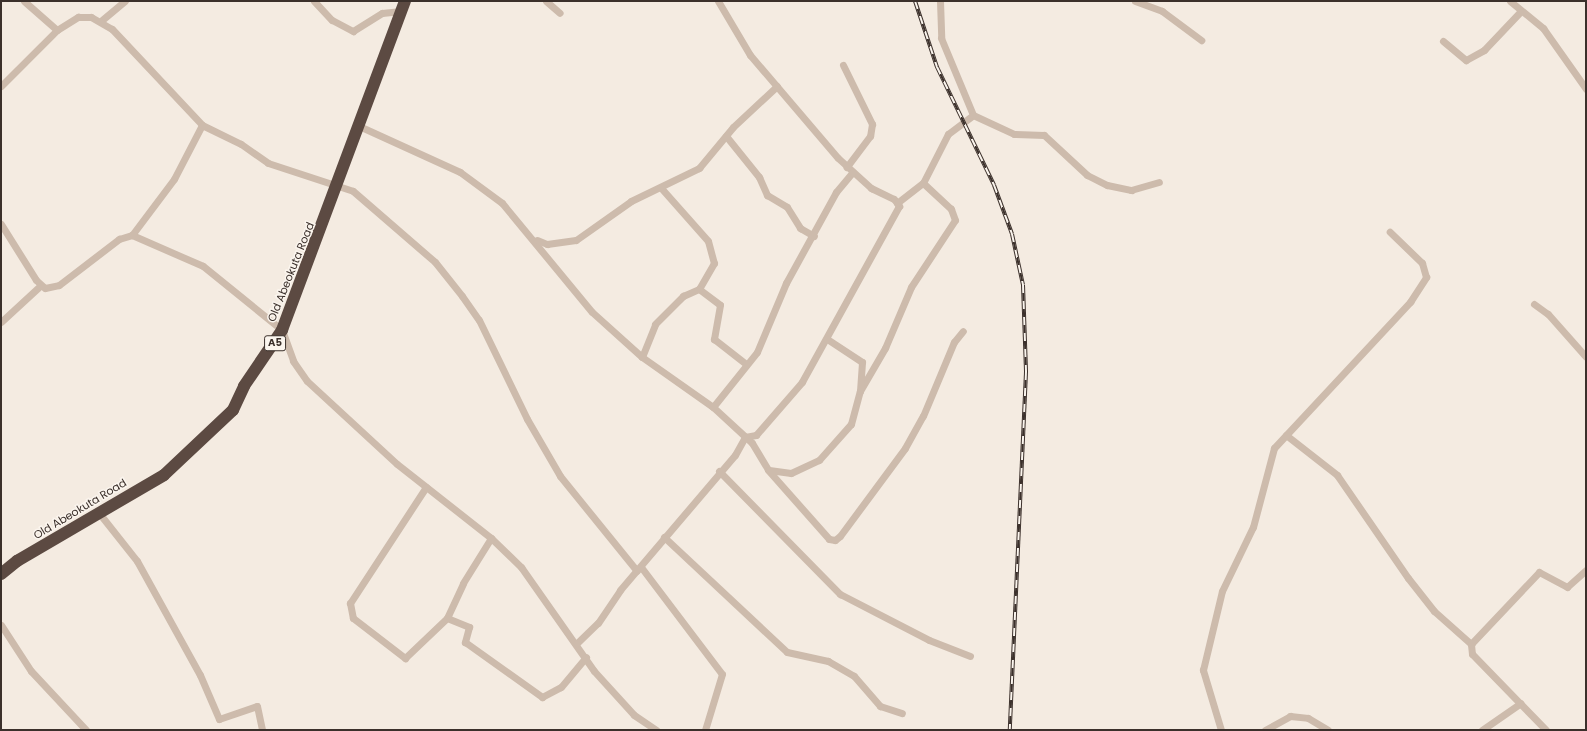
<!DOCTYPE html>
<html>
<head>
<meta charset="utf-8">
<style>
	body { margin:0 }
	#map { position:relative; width:1587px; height:731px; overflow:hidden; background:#f4ebe1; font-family:Poppins,sans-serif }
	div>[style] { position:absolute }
	.street>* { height:7px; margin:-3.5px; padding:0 3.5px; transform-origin:3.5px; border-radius:3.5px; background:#cdbbac }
	.highway>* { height:12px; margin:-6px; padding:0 6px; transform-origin:6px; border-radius:6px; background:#5c4a42 }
	.rail>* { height:4px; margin-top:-2px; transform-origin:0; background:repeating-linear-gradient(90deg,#fbf5ee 0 8px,#3b302b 0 16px); box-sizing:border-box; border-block:1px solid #3b302b }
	span { translate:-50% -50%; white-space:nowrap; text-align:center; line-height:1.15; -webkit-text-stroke:3px #fbf5ee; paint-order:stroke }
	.shield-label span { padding:1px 3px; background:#fbf5ee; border:1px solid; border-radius:3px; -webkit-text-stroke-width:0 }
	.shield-label { font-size:10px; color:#3b302b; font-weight:700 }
	.street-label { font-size:11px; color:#3b302b }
	.frame { position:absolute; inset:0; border:2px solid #3b302b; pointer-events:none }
</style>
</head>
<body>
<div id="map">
	<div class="street">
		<i style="left:24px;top:1px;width:44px;rotate:41.3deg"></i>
		<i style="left:314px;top:1px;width:26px;rotate:47deg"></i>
		<i style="left:332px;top:20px;width:24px;rotate:28deg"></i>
		<i style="left:353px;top:31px;width:34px;rotate:-32deg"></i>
		<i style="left:382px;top:13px;width:19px;rotate:-6deg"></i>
		<i style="left:546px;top:1px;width:18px;rotate:41deg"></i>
		<i style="left:718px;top:1px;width:63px;rotate:59.3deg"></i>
		<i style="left:750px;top:55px;width:135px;rotate:49.5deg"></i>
		<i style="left:838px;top:158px;width:45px;rotate:42.3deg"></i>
		<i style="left:871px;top:188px;width:25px;rotate:26deg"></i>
		<i style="left:894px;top:199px;width:9px;rotate:54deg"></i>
		<i style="left:899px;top:206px;width:201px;rotate:118.9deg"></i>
		<i style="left:802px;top:382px;width:70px;rotate:131deg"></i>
		<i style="left:756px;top:435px;width:11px;rotate:170deg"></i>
		<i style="left:940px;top:1px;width:37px;rotate:88deg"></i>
		<i style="left:941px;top:38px;width:83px;rotate:67.4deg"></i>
		<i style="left:1135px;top:1px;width:29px;rotate:20deg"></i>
		<i style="left:1162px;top:11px;width:49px;rotate:36.6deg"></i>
		<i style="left:1510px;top:1px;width:43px;rotate:39.3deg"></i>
		<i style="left:1543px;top:28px;width:75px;rotate:54.8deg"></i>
		<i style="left:102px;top:20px;width:30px;rotate:-40deg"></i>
		<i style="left:1443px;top:41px;width:30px;rotate:40deg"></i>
		<i style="left:1466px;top:60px;width:21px;rotate:-29deg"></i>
		<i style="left:1484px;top:50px;width:52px;rotate:-46.5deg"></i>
		<i style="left:843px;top:65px;width:66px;rotate:63.8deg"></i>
		<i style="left:872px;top:124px;width:12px;rotate:99deg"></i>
		<i style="left:870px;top:136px;width:39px;rotate:127deg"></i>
		<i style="left:1px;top:86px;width:79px;rotate:-45deg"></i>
		<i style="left:57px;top:30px;width:25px;rotate:-32deg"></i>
		<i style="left:78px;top:17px;width:13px"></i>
		<i style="left:91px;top:17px;width:24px;rotate:30deg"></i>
		<i style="left:112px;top:29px;width:132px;rotate:46.8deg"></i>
		<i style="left:202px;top:125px;width:43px;rotate:26deg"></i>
		<i style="left:241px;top:144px;width:33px;rotate:35deg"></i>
		<i style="left:268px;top:163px;width:89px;rotate:18.2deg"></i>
		<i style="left:353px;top:191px;width:108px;rotate:40.9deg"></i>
		<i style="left:435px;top:262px;width:43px;rotate:51.5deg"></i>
		<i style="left:462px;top:296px;width:29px;rotate:55deg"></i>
		<i style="left:479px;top:320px;width:110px;rotate:64.1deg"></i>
		<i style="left:527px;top:419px;width:66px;rotate:59.9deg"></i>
		<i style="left:560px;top:476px;width:122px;rotate:51deg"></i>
		<i style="left:359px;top:126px;width:111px;rotate:24.5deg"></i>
		<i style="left:460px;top:172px;width:52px;rotate:36.4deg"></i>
		<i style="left:502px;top:203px;width:141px;rotate:50.5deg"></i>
		<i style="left:592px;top:312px;width:67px;rotate:42deg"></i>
		<i style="left:642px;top:357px;width:87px;rotate:35.2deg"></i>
		<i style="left:713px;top:407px;width:53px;rotate:42.7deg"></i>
		<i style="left:752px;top:443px;width:31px;rotate:59deg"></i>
		<i style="left:768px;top:470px;width:92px;rotate:48.5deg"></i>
		<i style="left:829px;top:539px;width:6px;rotate:9deg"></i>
		<i style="left:835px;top:540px;width:6px;rotate:-39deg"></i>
		<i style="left:840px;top:536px;width:109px;rotate:-53.5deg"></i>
		<i style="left:905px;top:448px;width:37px;rotate:-61deg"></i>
		<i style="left:923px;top:416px;width:80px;rotate:-67.3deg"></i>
		<i style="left:954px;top:342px;width:14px;rotate:-51deg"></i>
		<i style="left:726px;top:136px;width:53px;rotate:51.2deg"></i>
		<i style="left:759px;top:177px;width:20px;rotate:66deg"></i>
		<i style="left:767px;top:195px;width:23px;rotate:31deg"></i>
		<i style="left:787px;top:207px;width:25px;rotate:58deg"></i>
		<i style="left:800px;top:228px;width:16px;rotate:30deg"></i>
		<i style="left:662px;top:189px;width:69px;rotate:48.5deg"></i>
		<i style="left:708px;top:241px;width:23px;rotate:75deg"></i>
		<i style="left:714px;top:263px;width:30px;rotate:120deg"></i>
		<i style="left:699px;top:289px;width:26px;rotate:37deg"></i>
		<i style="left:720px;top:305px;width:35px;rotate:100deg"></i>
		<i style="left:714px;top:339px;width:41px;rotate:38deg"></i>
		<i style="left:897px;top:203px;width:33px;rotate:-38deg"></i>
		<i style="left:923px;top:183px;width:55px;rotate:-63deg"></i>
		<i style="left:948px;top:134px;width:31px;rotate:-37deg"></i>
		<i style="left:973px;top:115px;width:45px;rotate:24.9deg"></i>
		<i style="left:1014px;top:134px;width:30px;rotate:2deg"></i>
		<i style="left:1044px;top:135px;width:59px;rotate:42.9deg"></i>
		<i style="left:1087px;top:175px;width:22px;rotate:27deg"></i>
		<i style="left:1107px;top:185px;width:25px;rotate:12deg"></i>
		<i style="left:1131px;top:190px;width:29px;rotate:-16deg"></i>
		<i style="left:1px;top:224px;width:66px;rotate:58deg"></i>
		<i style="left:36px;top:280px;width:12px;rotate:42deg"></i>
		<i style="left:45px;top:288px;width:14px;rotate:-12deg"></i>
		<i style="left:59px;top:285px;width:76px;rotate:-37.5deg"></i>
		<i style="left:119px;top:239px;width:14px;rotate:-17deg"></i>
		<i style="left:132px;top:235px;width:77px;rotate:23.6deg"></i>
		<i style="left:203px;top:266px;width:102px;rotate:39deg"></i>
		<i style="left:282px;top:330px;width:33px;rotate:70deg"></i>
		<i style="left:293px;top:361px;width:24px;rotate:55deg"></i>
		<i style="left:307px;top:381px;width:122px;rotate:42.7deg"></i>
		<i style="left:397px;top:464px;width:120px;rotate:38.2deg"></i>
		<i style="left:491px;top:538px;width:42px;rotate:44deg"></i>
		<i style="left:521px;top:567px;width:127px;rotate:54.9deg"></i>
		<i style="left:594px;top:671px;width:59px;rotate:47.7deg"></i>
		<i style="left:634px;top:715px;width:27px;rotate:34deg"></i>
		<i style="left:132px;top:235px;width:70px;rotate:-53.1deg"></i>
		<i style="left:174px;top:179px;width:61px;rotate:-62.6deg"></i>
		<i style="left:537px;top:240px;width:11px;rotate:22deg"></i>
		<i style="left:547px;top:244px;width:29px;rotate:-8deg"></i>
		<i style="left:576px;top:240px;width:67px;rotate:-35.3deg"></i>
		<i style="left:631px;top:201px;width:76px;rotate:-25.9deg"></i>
		<i style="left:699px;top:168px;width:53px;rotate:-50.3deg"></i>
		<i style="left:733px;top:127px;width:60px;rotate:-43deg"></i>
		<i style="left:1534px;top:304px;width:17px;rotate:36deg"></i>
		<i style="left:1548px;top:314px;width:57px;rotate:48.5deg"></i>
		<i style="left:1px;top:322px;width:54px;rotate:-42.8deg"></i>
		<i style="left:642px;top:357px;width:35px;rotate:-68deg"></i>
		<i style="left:655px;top:324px;width:40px;rotate:-45deg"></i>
		<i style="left:683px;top:296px;width:17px;rotate:-24deg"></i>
		<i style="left:860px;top:391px;width:50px;rotate:-59.8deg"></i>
		<i style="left:885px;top:348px;width:66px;rotate:-66.9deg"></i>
		<i style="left:911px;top:287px;width:80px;rotate:-56.7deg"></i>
		<i style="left:955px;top:220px;width:12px;rotate:-110deg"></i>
		<i style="left:951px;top:209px;width:38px;rotate:-137deg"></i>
		<i style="left:713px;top:407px;width:70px;rotate:-51.3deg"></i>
		<i style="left:757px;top:352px;width:75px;rotate:-67.2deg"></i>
		<i style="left:786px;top:283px;width:104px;rotate:-61.2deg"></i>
		<i style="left:836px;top:192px;width:26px;rotate:-50deg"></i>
		<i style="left:1286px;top:435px;width:65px;rotate:38.1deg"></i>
		<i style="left:1337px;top:475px;width:125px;rotate:55.4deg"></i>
		<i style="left:1408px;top:578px;width:42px;rotate:51.8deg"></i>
		<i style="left:1434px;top:611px;width:50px;rotate:41.7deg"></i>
		<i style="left:769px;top:470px;width:22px;rotate:8deg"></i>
		<i style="left:791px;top:473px;width:31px;rotate:-25deg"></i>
		<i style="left:819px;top:460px;width:48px;rotate:-48.4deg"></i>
		<i style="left:851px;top:424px;width:34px;rotate:-75deg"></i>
		<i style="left:860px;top:391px;width:29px;rotate:-86deg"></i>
		<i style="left:862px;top:362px;width:42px;rotate:-146.7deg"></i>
		<i style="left:719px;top:471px;width:173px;rotate:45.5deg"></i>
		<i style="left:840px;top:594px;width:100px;rotate:27.3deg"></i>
		<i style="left:929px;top:640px;width:44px;rotate:21.3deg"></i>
		<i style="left:426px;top:487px;width:139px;rotate:123.2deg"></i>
		<i style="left:350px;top:603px;width:15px;rotate:79deg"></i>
		<i style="left:353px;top:618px;width:66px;rotate:37.6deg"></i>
		<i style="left:405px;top:658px;width:58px;rotate:-43.6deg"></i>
		<i style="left:447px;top:618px;width:24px;rotate:22deg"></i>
		<i style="left:469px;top:627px;width:16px;rotate:105deg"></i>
		<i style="left:465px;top:642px;width:95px;rotate:35.5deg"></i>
		<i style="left:542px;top:697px;width:21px;rotate:-28deg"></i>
		<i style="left:561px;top:687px;width:39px;rotate:-50deg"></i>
		<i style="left:99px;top:513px;width:61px;rotate:51.6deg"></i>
		<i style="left:137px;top:561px;width:130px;rotate:61.1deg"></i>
		<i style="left:200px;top:675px;width:48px;rotate:66.6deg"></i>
		<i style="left:219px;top:719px;width:40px;rotate:-18.9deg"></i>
		<i style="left:257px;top:706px;width:25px;rotate:78deg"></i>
		<i style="left:664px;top:537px;width:168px;rotate:43.1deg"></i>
		<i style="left:787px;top:652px;width:42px;rotate:12.4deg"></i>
		<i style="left:828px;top:661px;width:30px;rotate:30deg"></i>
		<i style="left:854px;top:676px;width:40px;rotate:49deg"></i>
		<i style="left:880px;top:706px;width:23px;rotate:18deg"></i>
		<i style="left:641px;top:567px;width:134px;rotate:52.9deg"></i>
		<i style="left:722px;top:674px;width:59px;rotate:106.9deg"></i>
		<i style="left:447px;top:618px;width:38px;rotate:-65deg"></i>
		<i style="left:463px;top:583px;width:53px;rotate:-58.1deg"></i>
		<i style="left:1px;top:625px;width:55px;rotate:56.9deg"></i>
		<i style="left:31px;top:671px;width:81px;rotate:47deg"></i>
		<i style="left:577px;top:643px;width:29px;rotate:-44deg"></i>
		<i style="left:598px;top:623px;width:40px;rotate:-56deg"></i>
		<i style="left:620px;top:590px;width:177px;rotate:-49.6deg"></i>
		<i style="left:735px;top:455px;width:21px;rotate:-61deg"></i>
		<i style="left:1221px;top:730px;width:63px;rotate:-106.7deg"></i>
		<i style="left:1203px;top:670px;width:81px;rotate:-76.5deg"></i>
		<i style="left:1222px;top:591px;width:71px;rotate:-64.2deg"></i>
		<i style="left:1253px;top:527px;width:82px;rotate:-75.1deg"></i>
		<i style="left:1274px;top:448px;width:200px;rotate:-47deg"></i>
		<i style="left:1410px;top:302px;width:30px;rotate:-57deg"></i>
		<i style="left:1426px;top:277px;width:15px;rotate:-106deg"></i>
		<i style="left:1422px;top:263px;width:45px;rotate:-135.9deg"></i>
		<i style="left:1265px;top:730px;width:29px;rotate:-29deg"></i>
		<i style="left:1290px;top:716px;width:18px;rotate:6deg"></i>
		<i style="left:1308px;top:718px;width:23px;rotate:31deg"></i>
		<i style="left:1482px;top:730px;width:47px;rotate:-34.7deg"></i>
		<i style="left:1546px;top:730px;width:106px;rotate:-134.2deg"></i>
		<i style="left:1472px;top:654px;width:10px;rotate:-96deg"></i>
		<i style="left:1471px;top:644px;width:99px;rotate:-46.6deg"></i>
		<i style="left:1539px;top:572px;width:32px;rotate:28deg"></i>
		<i style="left:1567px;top:587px;width:25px;rotate:-42deg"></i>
	</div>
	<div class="highway">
		<i style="left:1px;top:574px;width:21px;rotate:-39deg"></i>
		<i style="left:17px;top:561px;width:170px;rotate:-30.3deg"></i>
		<i style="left:164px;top:475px;width:95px;rotate:-43.3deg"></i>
		<i style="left:233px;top:410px;width:26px;rotate:-65deg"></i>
		<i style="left:244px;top:386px;width:68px;rotate:-55.8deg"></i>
		<i style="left:282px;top:330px;width:351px;rotate:-69.5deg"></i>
	</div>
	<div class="rail">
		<i style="left:915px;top:1px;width:70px;rotate:71.6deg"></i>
		<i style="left:937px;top:67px;width:131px;rotate:64.2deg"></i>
		<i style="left:994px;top:185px;width:52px;rotate:69.8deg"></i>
		<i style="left:1012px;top:234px;width:52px;rotate:77.8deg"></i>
		<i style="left:1023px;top:285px;width:87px;rotate:88deg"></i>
		<i style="left:1026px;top:372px;width:358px;rotate:92.6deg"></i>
	</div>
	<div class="shield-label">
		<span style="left:275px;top:343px">A5</span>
	</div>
	<div class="street-label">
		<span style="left:291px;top:272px;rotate:-68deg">Old Abeokuta Road</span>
		<span style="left:80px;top:509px;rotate:-31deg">Old Abeokuta Road</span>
	</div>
	<div class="frame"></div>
</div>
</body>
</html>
